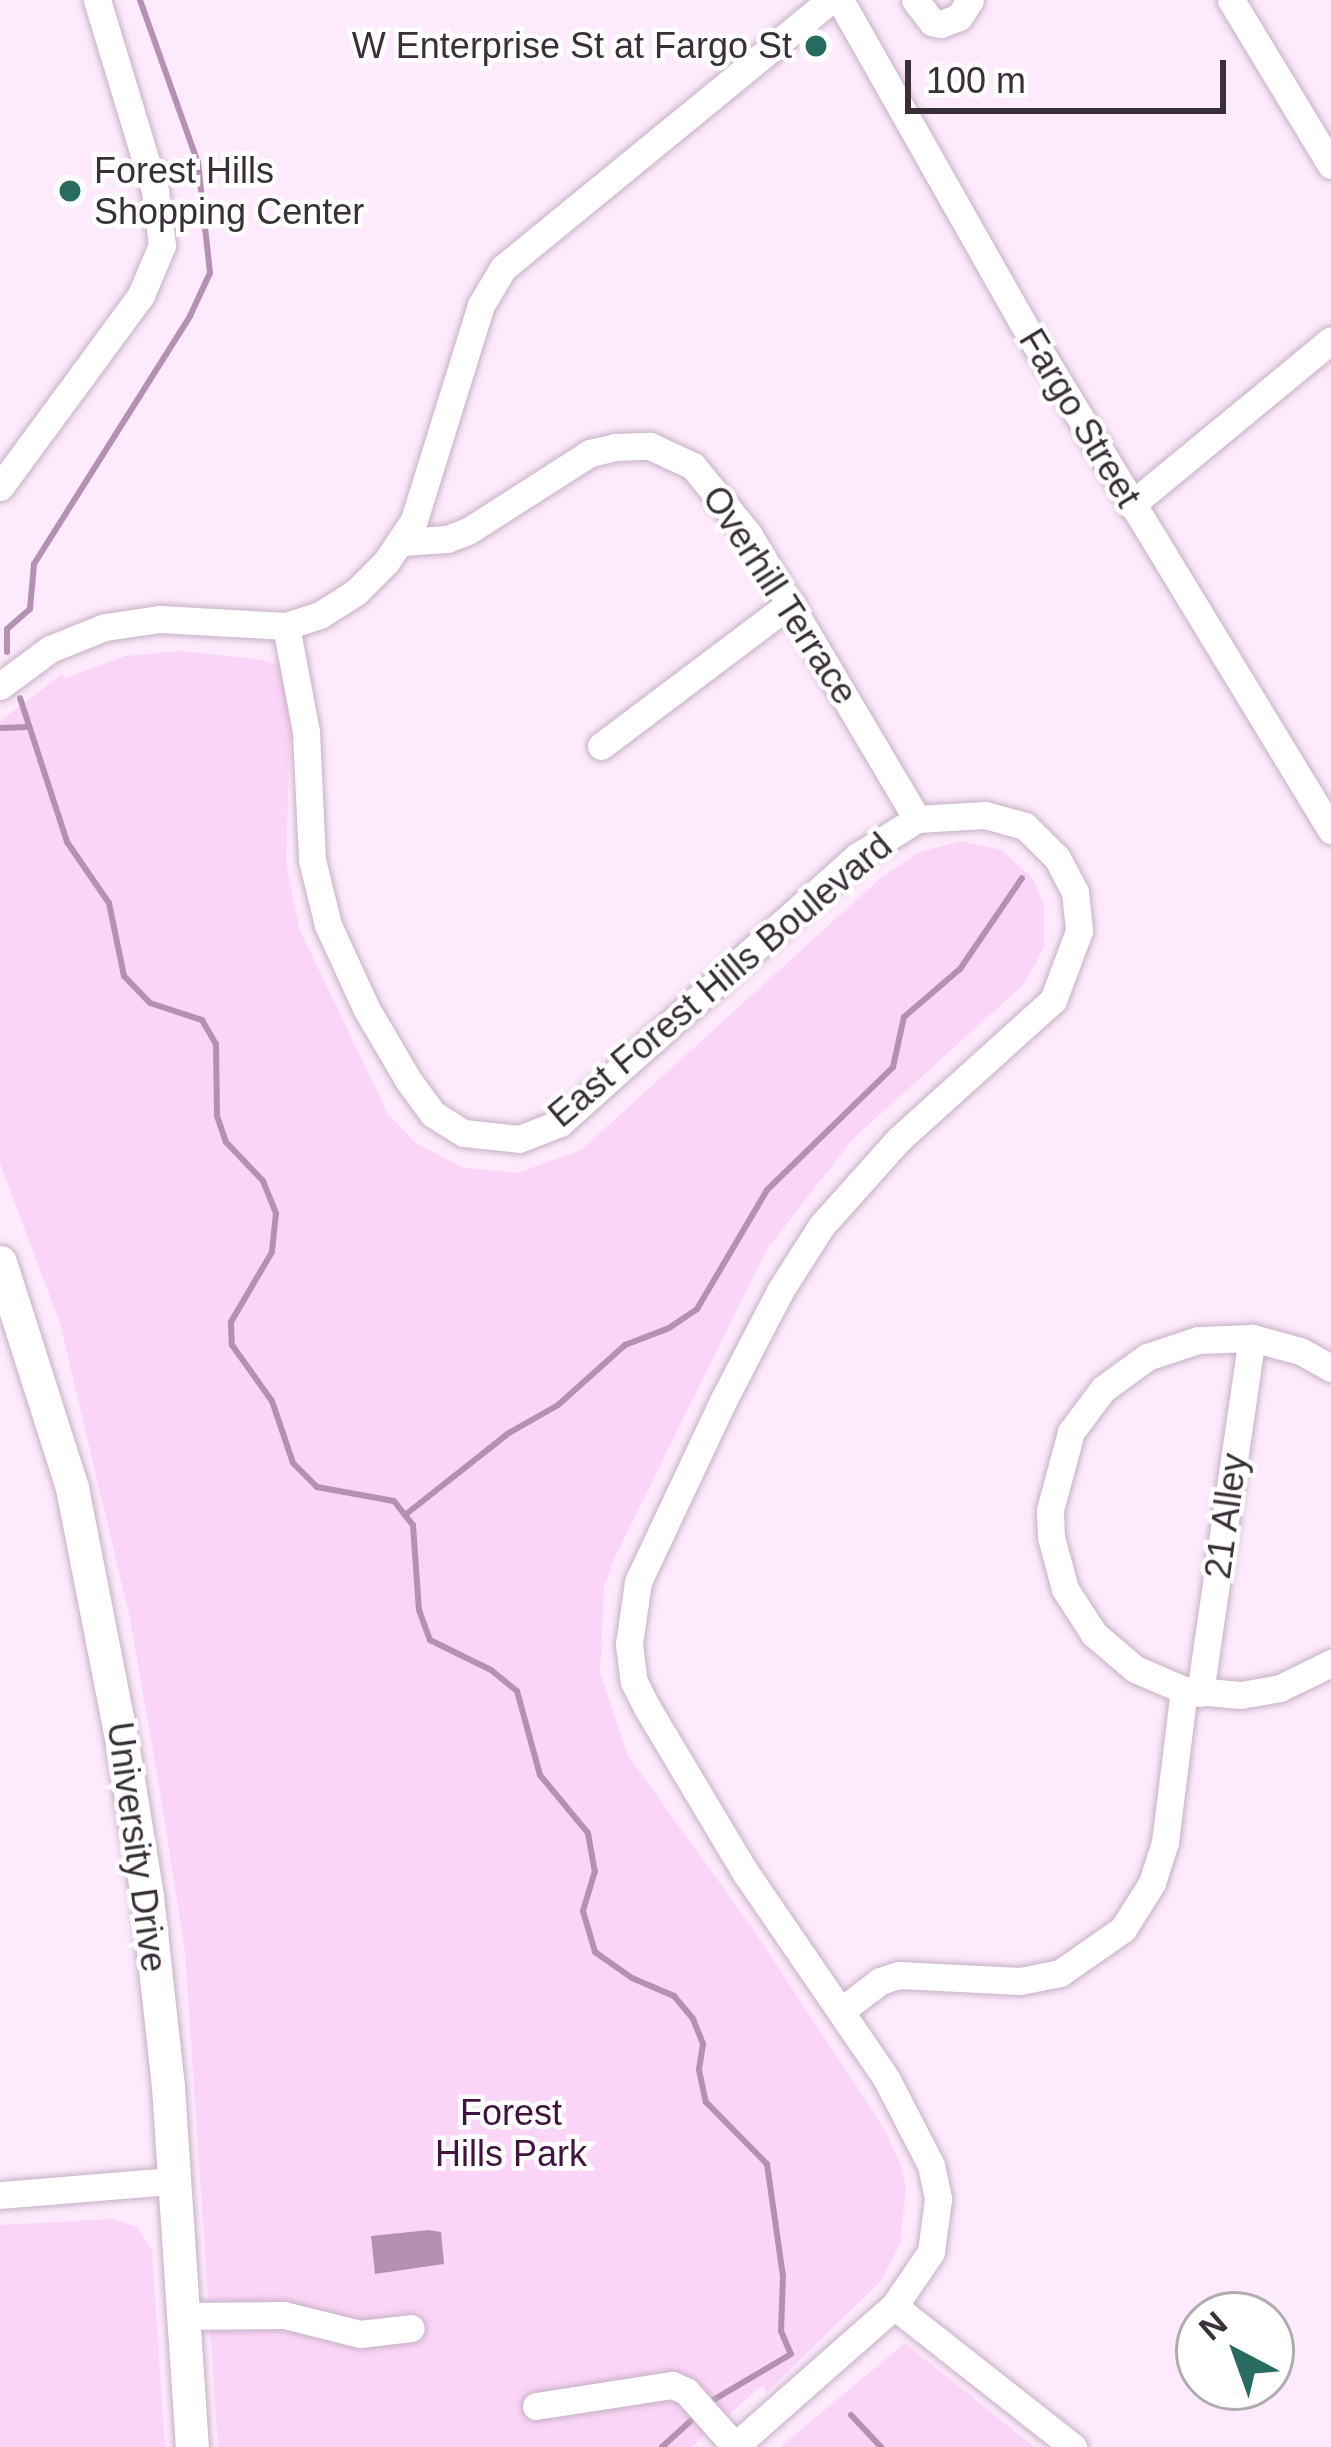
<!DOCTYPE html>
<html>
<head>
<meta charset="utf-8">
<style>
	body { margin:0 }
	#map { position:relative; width:1331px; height:2447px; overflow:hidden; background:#fdeafc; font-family:Helvetica,sans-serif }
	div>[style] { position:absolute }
	.green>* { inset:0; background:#fbd5f8 }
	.water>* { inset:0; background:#b490b2 }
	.stream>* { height:6px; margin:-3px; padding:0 3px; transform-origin:3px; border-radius:3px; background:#b490b2 }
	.roads { filter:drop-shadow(0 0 3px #c7b0c5) drop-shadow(0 0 3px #c7b0c5) }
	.minor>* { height:27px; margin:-13.5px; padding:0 13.5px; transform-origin:13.5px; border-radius:13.5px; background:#fff }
	.major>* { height:33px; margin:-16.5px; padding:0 16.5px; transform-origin:16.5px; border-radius:16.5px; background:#fff }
	.dots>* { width:33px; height:33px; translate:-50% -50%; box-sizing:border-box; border:6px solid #fff; border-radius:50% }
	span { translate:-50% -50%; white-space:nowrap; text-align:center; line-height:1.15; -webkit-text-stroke:9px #fff; paint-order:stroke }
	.poi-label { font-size:36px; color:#382f38 }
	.right { translate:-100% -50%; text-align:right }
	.left { translate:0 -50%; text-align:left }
	.street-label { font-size:36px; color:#382f38 }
	.park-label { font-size:36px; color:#401340 }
	.north { position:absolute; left:1175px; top:2291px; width:120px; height:120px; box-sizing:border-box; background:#fff; border:3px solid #afacaf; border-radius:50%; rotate:319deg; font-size:33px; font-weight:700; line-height:48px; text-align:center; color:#382f38 }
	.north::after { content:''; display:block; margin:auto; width:42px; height:54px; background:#276c5f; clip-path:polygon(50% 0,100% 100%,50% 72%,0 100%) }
	.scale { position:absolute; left:905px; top:60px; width:321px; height:54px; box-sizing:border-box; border:6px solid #382f38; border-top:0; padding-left:15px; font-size:36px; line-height:42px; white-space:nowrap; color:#382f38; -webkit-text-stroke:9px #fff; paint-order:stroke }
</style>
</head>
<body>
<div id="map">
	<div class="green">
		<i style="clip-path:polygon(181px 651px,263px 660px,277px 664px,284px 676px,290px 733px,286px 861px,299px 928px,388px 1114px,416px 1143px,464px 1168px,517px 1173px,581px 1150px,882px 877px,920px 852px,961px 841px,1002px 850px,1033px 879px,1044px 906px,1044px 947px,1024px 984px,853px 1139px,767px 1249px,613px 1561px,604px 1588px,600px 1673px,627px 1754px,753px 1929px,882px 2125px,900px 2162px,906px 2189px,900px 2244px,881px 2281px,766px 2393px,763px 2385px,691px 2447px,218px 2447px,185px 1952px,159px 1785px,130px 1619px,60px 1323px,0 1163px,0 721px,61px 675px,66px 678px,125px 656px)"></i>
		<i style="clip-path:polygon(112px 2219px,137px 2227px,152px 2250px,165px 2447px,0 2447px,0 2225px)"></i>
		<i style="clip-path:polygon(905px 2343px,1034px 2447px,780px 2447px)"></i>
	</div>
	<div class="water">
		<i style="clip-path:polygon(429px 2230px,441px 2232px,444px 2264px,375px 2274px,371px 2236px)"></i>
	</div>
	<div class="stream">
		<i style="left:7px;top:652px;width:23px;rotate:-90deg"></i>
		<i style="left:7px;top:629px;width:30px;rotate:-41deg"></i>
		<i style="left:30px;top:609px;width:45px;rotate:-84.9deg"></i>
		<i style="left:34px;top:564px;width:293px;rotate:-57.8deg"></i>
		<i style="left:190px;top:316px;width:47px;rotate:-65.1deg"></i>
		<i style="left:210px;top:273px;width:111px;rotate:-96.2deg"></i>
		<i style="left:198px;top:163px;width:173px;rotate:-109.6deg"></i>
		<i style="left:20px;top:698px;width:151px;rotate:71.9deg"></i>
		<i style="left:67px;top:842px;width:74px;rotate:55.5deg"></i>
		<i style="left:109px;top:903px;width:75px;rotate:78.4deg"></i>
		<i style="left:124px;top:976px;width:37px;rotate:46deg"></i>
		<i style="left:150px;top:1003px;width:55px;rotate:18.1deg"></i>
		<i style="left:202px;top:1020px;width:28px;rotate:60deg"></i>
		<i style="left:216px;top:1044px;width:72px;rotate:89.2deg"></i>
		<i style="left:217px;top:1116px;width:28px;rotate:71deg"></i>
		<i style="left:226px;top:1142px;width:54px;rotate:46.5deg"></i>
		<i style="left:263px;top:1181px;width:35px;rotate:68deg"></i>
		<i style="left:276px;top:1213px;width:39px;rotate:96deg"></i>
		<i style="left:272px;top:1252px;width:81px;rotate:120.4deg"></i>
		<i style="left:231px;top:1322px;width:23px;rotate:88deg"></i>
		<i style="left:232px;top:1345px;width:69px;rotate:54.5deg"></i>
		<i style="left:272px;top:1401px;width:65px;rotate:71.3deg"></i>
		<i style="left:293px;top:1463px;width:34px;rotate:45deg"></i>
		<i style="left:317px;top:1487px;width:78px;rotate:10.3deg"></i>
		<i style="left:394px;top:1501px;width:31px;rotate:52deg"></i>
		<i style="left:413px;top:1525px;width:85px;rotate:86deg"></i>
		<i style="left:419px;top:1610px;width:32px;rotate:70deg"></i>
		<i style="left:430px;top:1640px;width:68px;rotate:26.2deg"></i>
		<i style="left:491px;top:1670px;width:33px;rotate:39deg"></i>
		<i style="left:517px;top:1691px;width:87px;rotate:74.7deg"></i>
		<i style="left:540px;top:1775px;width:75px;rotate:50.4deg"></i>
		<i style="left:588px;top:1833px;width:39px;rotate:80deg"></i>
		<i style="left:595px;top:1871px;width:42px;rotate:106.7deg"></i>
		<i style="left:583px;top:1911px;width:43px;rotate:73.7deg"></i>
		<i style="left:595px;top:1952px;width:45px;rotate:35.1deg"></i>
		<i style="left:632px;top:1978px;width:46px;rotate:23.2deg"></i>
		<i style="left:674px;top:1996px;width:30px;rotate:50deg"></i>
		<i style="left:693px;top:2019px;width:27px;rotate:68deg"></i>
		<i style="left:703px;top:2044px;width:26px;rotate:99deg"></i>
		<i style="left:699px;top:2070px;width:33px;rotate:78deg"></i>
		<i style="left:706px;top:2102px;width:87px;rotate:45.5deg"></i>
		<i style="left:767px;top:2164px;width:113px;rotate:81.9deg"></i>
		<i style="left:783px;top:2276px;width:55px;rotate:92.1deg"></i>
		<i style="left:781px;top:2331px;width:25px;rotate:67deg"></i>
		<i style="left:791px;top:2354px;width:96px;rotate:149.4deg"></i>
		<i style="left:0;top:728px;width:26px;rotate:-2deg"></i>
		<i style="left:405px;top:1515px;width:132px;rotate:-38.3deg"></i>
		<i style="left:509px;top:1433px;width:56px;rotate:-29.7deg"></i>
		<i style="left:558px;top:1405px;width:90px;rotate:-41.8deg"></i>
		<i style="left:625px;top:1345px;width:47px;rotate:-21.1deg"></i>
		<i style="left:669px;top:1328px;width:34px;rotate:-34deg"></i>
		<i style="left:697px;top:1309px;width:138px;rotate:-59.5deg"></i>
		<i style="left:767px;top:1190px;width:176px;rotate:-44.3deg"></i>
		<i style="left:893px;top:1067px;width:51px;rotate:-77.6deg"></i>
		<i style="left:904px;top:1017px;width:74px;rotate:-40.6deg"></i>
		<i style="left:960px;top:969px;width:110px;rotate:-55.7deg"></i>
		<i style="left:851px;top:2415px;width:44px;rotate:46.8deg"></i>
		<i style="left:662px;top:2447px;width:45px;rotate:-42.3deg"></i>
	</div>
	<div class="roads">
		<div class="minor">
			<i style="left:840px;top:0;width:370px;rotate:60.5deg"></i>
			<i style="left:1022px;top:322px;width:595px;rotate:58.69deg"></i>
			<i style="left:915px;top:0;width:28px;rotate:52deg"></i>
			<i style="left:932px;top:22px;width:9px;rotate:13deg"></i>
			<i style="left:941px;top:24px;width:19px;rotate:-21deg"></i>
			<i style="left:959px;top:17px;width:20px;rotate:-57deg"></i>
			<i style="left:1231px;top:0;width:193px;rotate:58.8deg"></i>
			<i style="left:0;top:487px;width:238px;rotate:-53.7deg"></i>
			<i style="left:141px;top:295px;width:54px;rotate:-67.2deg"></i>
			<i style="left:162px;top:245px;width:54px;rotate:-97.4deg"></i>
			<i style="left:155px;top:191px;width:200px;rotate:-106.9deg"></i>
			<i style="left:1131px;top:505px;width:259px;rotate:-39.5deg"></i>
			<i style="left:402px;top:542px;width:45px;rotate:-3.8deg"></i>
			<i style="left:447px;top:539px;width:22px;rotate:-21deg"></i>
			<i style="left:468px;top:531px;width:145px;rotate:-32.6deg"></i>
			<i style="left:590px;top:453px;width:26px;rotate:-13deg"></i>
			<i style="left:615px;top:447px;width:35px;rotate:-2deg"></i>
			<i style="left:650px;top:446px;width:47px;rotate:24.9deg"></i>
			<i style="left:693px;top:466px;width:89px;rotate:50.9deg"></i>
			<i style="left:749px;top:535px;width:330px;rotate:59.4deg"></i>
			<i style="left:286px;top:626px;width:108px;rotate:79.3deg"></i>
			<i style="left:306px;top:732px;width:128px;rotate:87.3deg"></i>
			<i style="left:312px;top:860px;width:67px;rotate:76.2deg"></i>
			<i style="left:328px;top:925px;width:91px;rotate:65.4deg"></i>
			<i style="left:366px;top:1008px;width:83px;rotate:59.7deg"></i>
			<i style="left:408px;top:1080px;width:42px;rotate:53.7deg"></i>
			<i style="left:433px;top:1114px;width:36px;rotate:32deg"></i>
			<i style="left:464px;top:1133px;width:55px;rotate:6.2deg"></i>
			<i style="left:519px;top:1139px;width:44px;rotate:-21.3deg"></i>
			<i style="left:560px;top:1123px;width:400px;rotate:-41.9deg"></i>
			<i style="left:858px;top:856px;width:70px;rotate:-32.1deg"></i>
			<i style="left:917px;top:819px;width:68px;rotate:-3.4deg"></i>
			<i style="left:985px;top:815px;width:41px;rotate:15.4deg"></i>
			<i style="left:1025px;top:826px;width:45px;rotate:45deg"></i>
			<i style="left:1057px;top:858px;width:38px;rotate:62deg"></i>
			<i style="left:1075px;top:892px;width:39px;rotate:84deg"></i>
			<i style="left:1079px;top:931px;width:74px;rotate:110.6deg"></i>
			<i style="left:1053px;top:1000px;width:207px;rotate:137.9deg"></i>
			<i style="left:899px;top:1139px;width:115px;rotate:131.8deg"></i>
			<i style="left:822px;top:1225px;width:78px;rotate:122.5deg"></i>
			<i style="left:780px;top:1291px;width:124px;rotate:117.4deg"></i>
			<i style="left:723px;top:1401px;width:200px;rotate:115.2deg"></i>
			<i style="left:638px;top:1582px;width:63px;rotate:98.3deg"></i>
			<i style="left:629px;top:1644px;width:38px;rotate:83deg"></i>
			<i style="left:634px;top:1682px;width:27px;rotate:63deg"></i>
			<i style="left:646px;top:1706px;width:190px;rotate:59.2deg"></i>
			<i style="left:743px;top:1869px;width:253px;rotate:55.6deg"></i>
			<i style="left:886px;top:2078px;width:98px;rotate:62.7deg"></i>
			<i style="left:931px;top:2165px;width:35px;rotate:78deg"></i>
			<i style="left:938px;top:2199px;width:53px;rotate:97.5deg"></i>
			<i style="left:931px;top:2252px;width:65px;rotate:124.4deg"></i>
			<i style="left:894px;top:2306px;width:213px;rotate:138.6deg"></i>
			<i style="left:0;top:686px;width:62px;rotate:-36.5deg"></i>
			<i style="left:50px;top:649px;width:59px;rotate:-21.8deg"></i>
			<i style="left:105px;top:627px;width:56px;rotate:-8.3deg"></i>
			<i style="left:160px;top:619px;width:126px;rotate:3.2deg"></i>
			<i style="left:286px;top:626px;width:36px;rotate:-18deg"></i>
			<i style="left:320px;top:615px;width:43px;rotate:-32.6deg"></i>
			<i style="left:356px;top:592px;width:42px;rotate:-45deg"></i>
			<i style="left:386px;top:562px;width:50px;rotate:-56.3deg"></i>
			<i style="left:414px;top:520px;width:225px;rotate:-72.7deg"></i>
			<i style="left:481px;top:305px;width:43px;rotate:-59.3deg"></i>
			<i style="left:503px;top:268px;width:424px;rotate:-39.3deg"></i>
			<i style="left:601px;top:746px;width:238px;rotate:-37deg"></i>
			<i style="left:1331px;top:1368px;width:35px;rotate:-151deg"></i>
			<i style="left:1300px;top:1351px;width:50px;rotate:-164.8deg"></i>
			<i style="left:1252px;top:1338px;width:54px;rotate:177.9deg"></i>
			<i style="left:1198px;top:1340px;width:54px;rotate:161.6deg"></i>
			<i style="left:1147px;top:1357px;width:54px;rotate:144deg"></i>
			<i style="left:1103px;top:1389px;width:54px;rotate:126.7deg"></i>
			<i style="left:1071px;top:1432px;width:81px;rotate:105.1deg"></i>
			<i style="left:1050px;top:1510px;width:27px;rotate:88deg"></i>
			<i style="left:1051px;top:1537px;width:54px;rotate:74.9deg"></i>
			<i style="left:1065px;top:1589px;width:54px;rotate:57.2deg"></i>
			<i style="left:1094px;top:1634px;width:54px;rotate:40.5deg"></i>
			<i style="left:1135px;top:1669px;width:53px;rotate:23.2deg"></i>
			<i style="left:1184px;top:1690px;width:57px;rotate:5deg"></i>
			<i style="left:1241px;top:1695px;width:40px;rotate:-10deg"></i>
			<i style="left:1280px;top:1688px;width:57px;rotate:-26.1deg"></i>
			<i style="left:1200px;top:1693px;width:359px;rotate:-81.7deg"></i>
			<i style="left:842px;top:2010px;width:48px;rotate:-37.3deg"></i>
			<i style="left:880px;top:1981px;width:20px;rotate:-18deg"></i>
			<i style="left:899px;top:1975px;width:121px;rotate:2.8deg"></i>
			<i style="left:1020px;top:1981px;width:41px;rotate:-11.3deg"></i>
			<i style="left:1060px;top:1973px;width:77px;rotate:-34.9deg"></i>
			<i style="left:1123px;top:1929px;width:54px;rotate:-57.8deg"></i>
			<i style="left:1152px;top:1883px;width:43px;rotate:-72.4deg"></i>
			<i style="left:1165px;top:1842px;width:153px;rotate:-82.9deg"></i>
			<i style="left:0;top:2195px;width:173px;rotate:-4.7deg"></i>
			<i style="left:894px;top:2306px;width:228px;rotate:38.2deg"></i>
			<i style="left:182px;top:2316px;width:102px;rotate:-0.6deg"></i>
			<i style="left:284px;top:2315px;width:78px;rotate:14deg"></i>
			<i style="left:360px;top:2334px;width:51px;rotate:-6.7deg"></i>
			<i style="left:536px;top:2406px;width:138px;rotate:-8.8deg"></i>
			<i style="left:672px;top:2385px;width:15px;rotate:23deg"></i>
			<i style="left:686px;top:2391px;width:74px;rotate:48.3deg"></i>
		</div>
		<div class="major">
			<i style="left:0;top:1262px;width:237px;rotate:72.3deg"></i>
			<i style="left:72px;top:1488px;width:260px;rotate:78.9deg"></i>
			<i style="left:122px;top:1743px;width:155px;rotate:80.7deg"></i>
			<i style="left:147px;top:1896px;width:192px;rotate:83.7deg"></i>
			<i style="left:168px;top:2087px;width:361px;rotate:86.2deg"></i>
		</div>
	</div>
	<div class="dots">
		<i style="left:816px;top:46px;background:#276c5f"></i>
		<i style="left:70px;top:191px;background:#276c5f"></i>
	</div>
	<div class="poi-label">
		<span class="right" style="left:792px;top:46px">W Enterprise St at Fargo St</span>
		<span class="left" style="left:94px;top:191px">Forest Hills<br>Shopping Center</span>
	</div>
	<div class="street-label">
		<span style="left:1080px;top:418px;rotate:59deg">Fargo Street</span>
		<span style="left:780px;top:595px;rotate:57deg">Overhill Terrace</span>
		<span style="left:720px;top:980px;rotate:-40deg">East Forest Hills Boulevard</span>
		<span style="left:1226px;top:1516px;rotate:-82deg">21 Alley</span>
		<span style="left:137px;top:1847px;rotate:82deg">University Drive</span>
	</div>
	<div class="park-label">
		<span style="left:511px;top:2133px">Forest<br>Hills Park</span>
	</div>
	<div class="north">N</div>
	<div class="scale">100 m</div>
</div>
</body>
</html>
